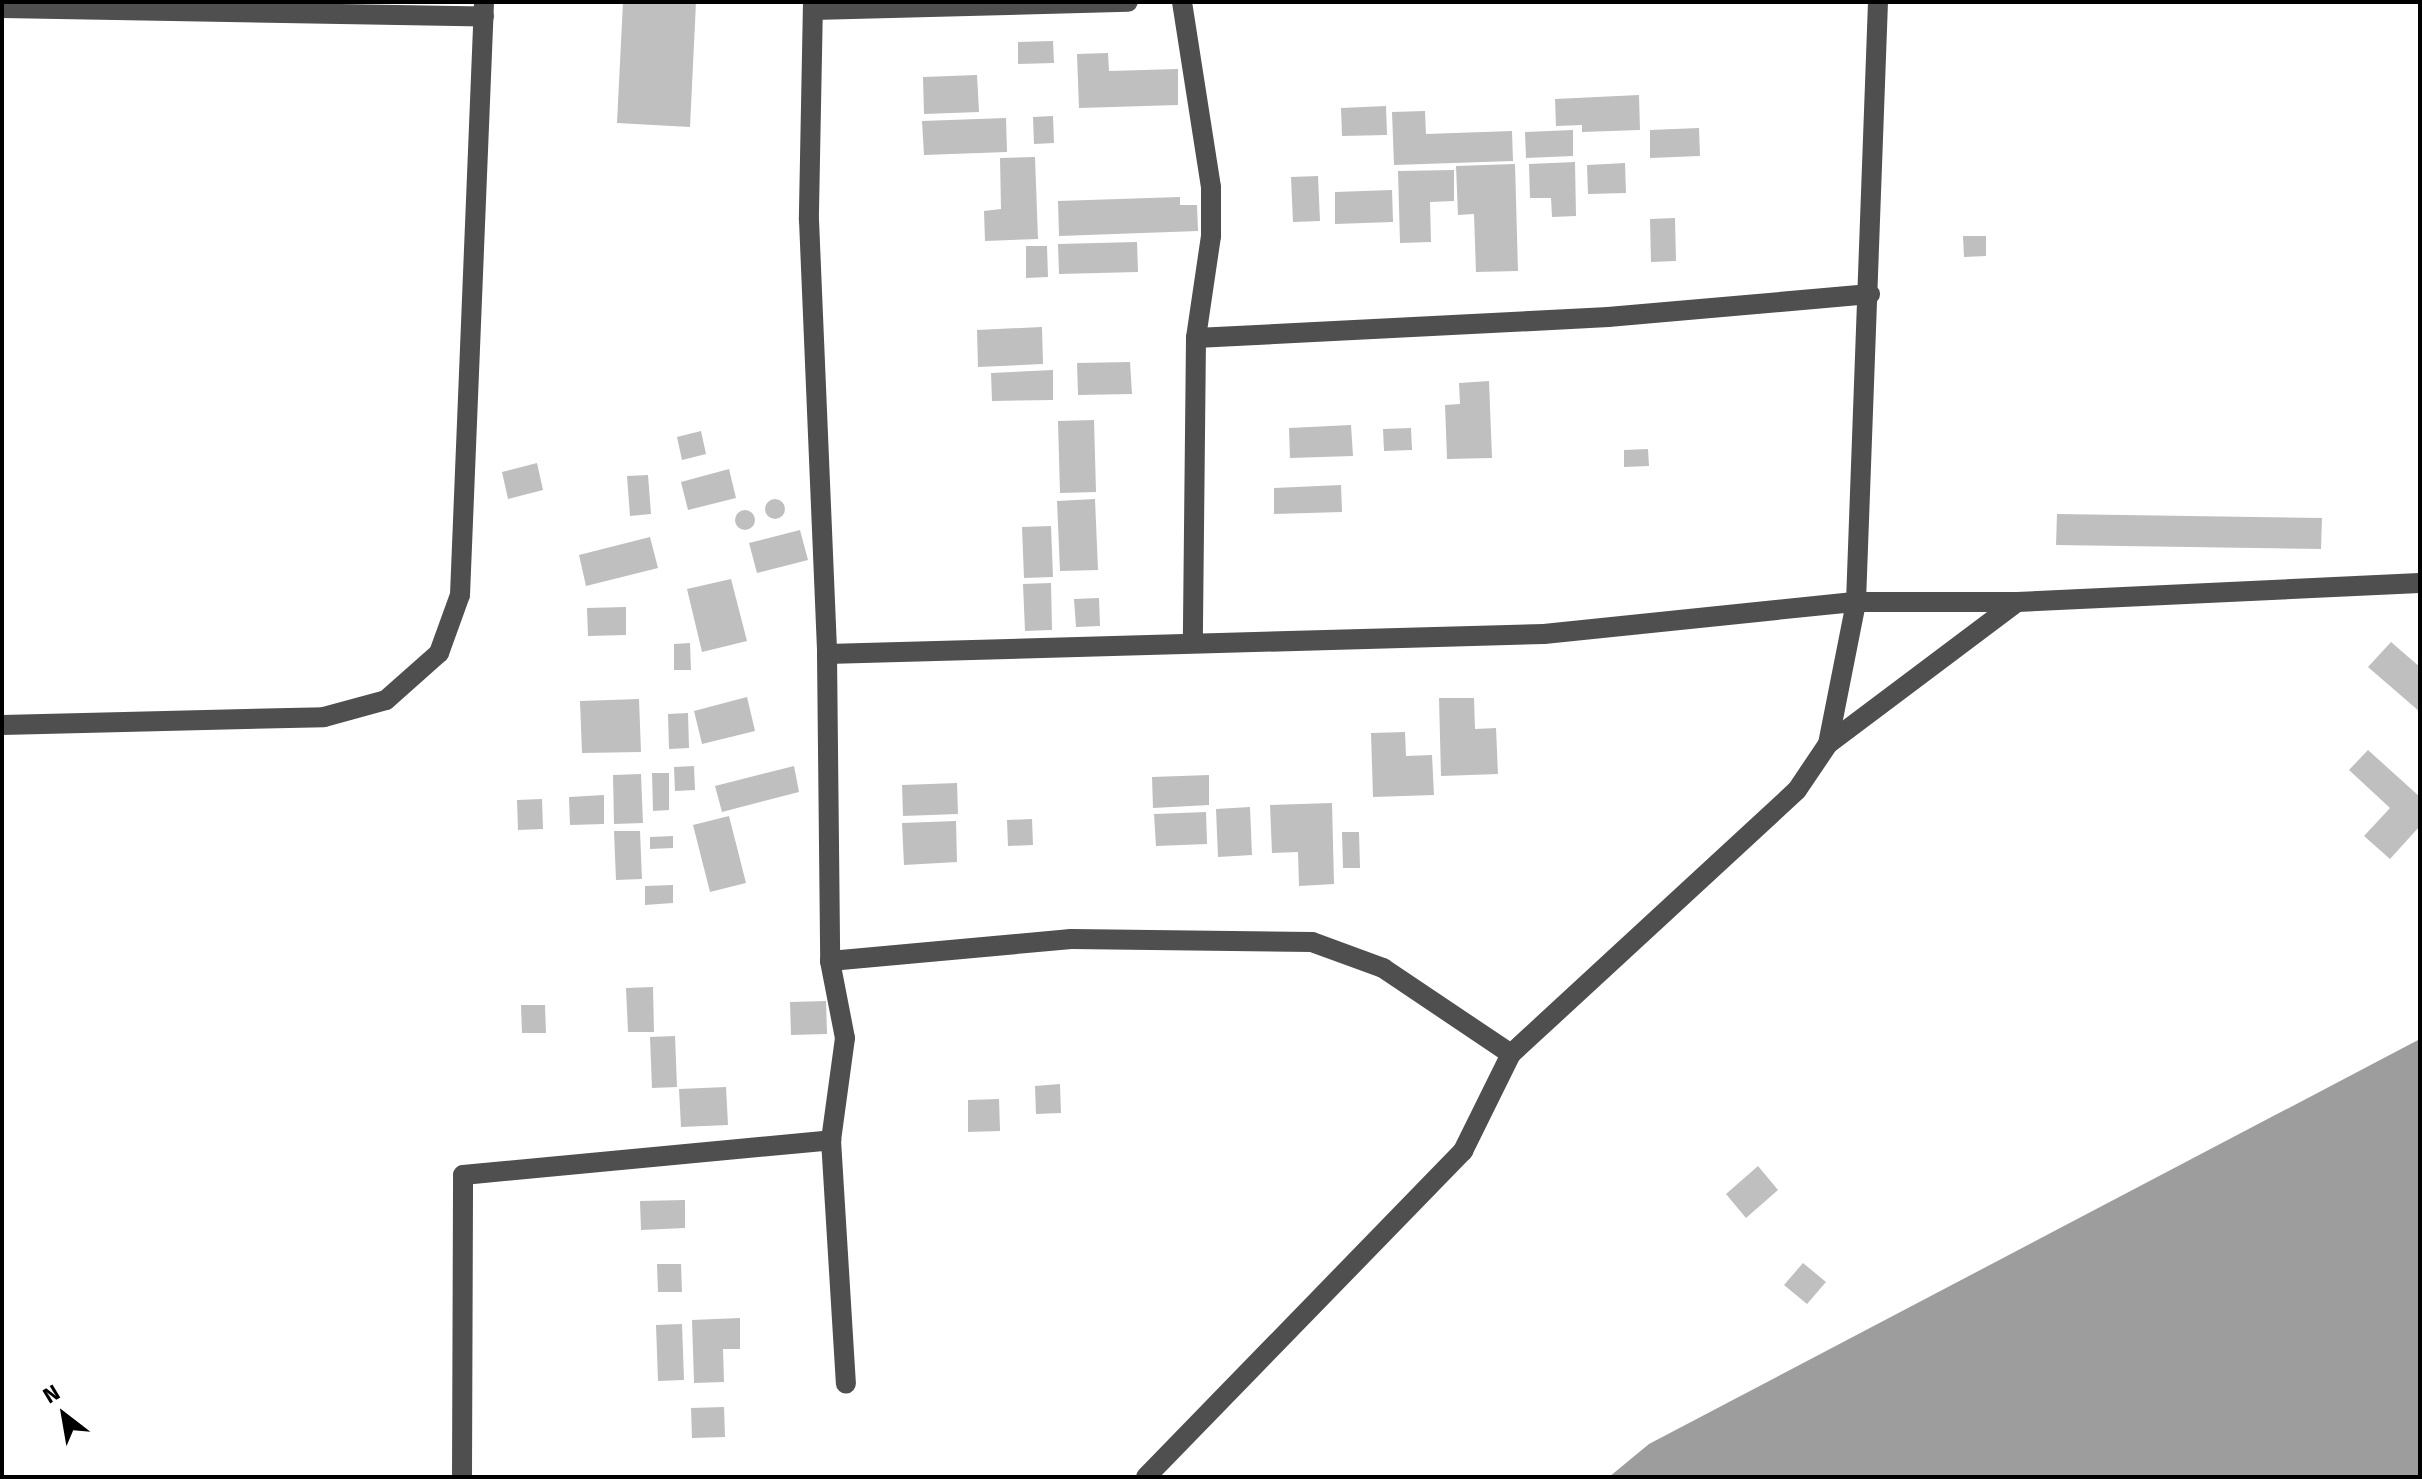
<!DOCTYPE html>
<html>
<head>
<meta charset="utf-8">
<style>
	body { margin:0 }
	#map { position:relative; width:2422px; height:1479px; overflow:hidden; background:#fff; font-family:"Fira Sans",sans-serif }
	div>[style] { position:absolute }
	.water>* { inset:0; background:#9d9d9d }
	.building>* { inset:0; background:#bfbfbf }
	.round { border-radius:50% }
	.minor>* { height:20px; margin:-10px; padding:0 10px; transform-origin:10px; border-radius:10px; background:#4f4f4f }
	span { translate:-50% -50%; white-space:nowrap; text-align:center; line-height:1.15; -webkit-text-stroke:6px #fff; paint-order:stroke }
	.frame { position:absolute; inset:0; border:4px solid #000; pointer-events:none }
	.north { position:absolute; left:24px; top:1375px; width:80px; height:80px; -webkit-text-stroke:6px #fff; paint-order:stroke; rotate:329deg; font-size:22px; font-weight:700; line-height:32px; text-align:center; color:#000 }
	.north::after { content:''; display:block; margin:auto; width:28px; height:36px; background:#000; clip-path:polygon(50% 0,100% 100%,50% 72%,0 100%) }
</style>
</head>
<body>
<div id="map">
	<div class="water">
		<i style="clip-path:polygon(2420px 1039px,2420px 1477px,1609px 1477px,1649px 1444px)"></i>
	</div>
	<div class="building">
		<i style="clip-path:polygon(623px 2px,696px 2px,690px 127px,617px 123px)"></i>
		<i style="clip-path:polygon(1053px 41px,1054px 63px,1018px 64px,1018px 42px)"></i>
		<i style="clip-path:polygon(1108px 53px,1109px 71px,1178px 69px,1178px 105px,1079px 108px,1077px 54px)"></i>
		<i style="clip-path:polygon(977px 75px,979px 112px,924px 114px,923px 77px)"></i>
		<i style="clip-path:polygon(1639px 95px,1640px 130px,1582px 132px,1582px 125px,1556px 126px,1555px 99px)"></i>
		<i style="clip-path:polygon(1386px 106px,1387px 135px,1342px 136px,1341px 108px)"></i>
		<i style="clip-path:polygon(1425px 111px,1426px 134px,1512px 131px,1513px 161px,1394px 165px,1392px 112px)"></i>
		<i style="clip-path:polygon(1053px 116px,1054px 143px,1034px 144px,1033px 117px)"></i>
		<i style="clip-path:polygon(1006px 118px,1007px 152px,924px 155px,922px 121px)"></i>
		<i style="clip-path:polygon(1699px 128px,1700px 156px,1650px 158px,1650px 130px)"></i>
		<i style="clip-path:polygon(1573px 130px,1573px 156px,1526px 158px,1525px 132px)"></i>
		<i style="clip-path:polygon(1035px 157px,1038px 239px,985px 241px,984px 211px,1001px 209px,1000px 158px)"></i>
		<i style="clip-path:polygon(1575px 162px,1576px 216px,1552px 217px,1551px 198px,1530px 198px,1529px 164px)"></i>
		<i style="clip-path:polygon(1625px 163px,1626px 193px,1588px 194px,1587px 165px)"></i>
		<i style="clip-path:polygon(1515px 164px,1518px 271px,1476px 272px,1474px 214px,1458px 215px,1456px 166px)"></i>
		<i style="clip-path:polygon(1454px 170px,1454px 201px,1430px 202px,1431px 242px,1400px 243px,1398px 171px)"></i>
		<i style="clip-path:polygon(1318px 176px,1320px 221px,1293px 222px,1291px 177px)"></i>
		<i style="clip-path:polygon(1392px 190px,1393px 222px,1335px 224px,1335px 192px)"></i>
		<i style="clip-path:polygon(1180px 197px,1180px 205px,1197px 205px,1198px 231px,1059px 236px,1058px 201px)"></i>
		<i style="clip-path:polygon(1675px 218px,1676px 261px,1651px 262px,1650px 219px)"></i>
		<i style="clip-path:polygon(1963px 236px,1986px 236px,1986px 256px,1964px 257px)"></i>
		<i style="clip-path:polygon(1137px 242px,1138px 272px,1059px 274px,1058px 244px)"></i>
		<i style="clip-path:polygon(1026px 246px,1047px 246px,1048px 277px,1026px 278px)"></i>
		<i style="clip-path:polygon(1042px 327px,1043px 364px,978px 367px,977px 330px)"></i>
		<i style="clip-path:polygon(1130px 362px,1132px 394px,1078px 395px,1077px 363px)"></i>
		<i style="clip-path:polygon(1053px 370px,1053px 400px,992px 401px,991px 373px)"></i>
		<i style="clip-path:polygon(1489px 381px,1492px 458px,1447px 459px,1445px 405px,1460px 404px,1459px 383px)"></i>
		<i style="clip-path:polygon(1094px 420px,1096px 492px,1060px 493px,1058px 421px)"></i>
		<i style="clip-path:polygon(1351px 425px,1353px 456px,1290px 458px,1289px 428px)"></i>
		<i style="clip-path:polygon(1411px 428px,1412px 450px,1384px 451px,1383px 429px)"></i>
		<i style="clip-path:polygon(701px 431px,706px 454px,682px 460px,677px 437px)"></i>
		<i style="clip-path:polygon(1648px 449px,1649px 466px,1624px 467px,1624px 450px)"></i>
		<i style="clip-path:polygon(537px 463px,543px 490px,508px 499px,502px 472px)"></i>
		<i style="clip-path:polygon(729px 469px,736px 498px,688px 510px,681px 482px)"></i>
		<i style="clip-path:polygon(648px 475px,651px 514px,630px 516px,627px 476px)"></i>
		<i style="clip-path:polygon(1341px 485px,1342px 512px,1274px 514px,1274px 488px)"></i>
		<i class="round" style="left:765px;top:499px;width:20px;height:20px"></i>
		<i style="clip-path:polygon(1095px 499px,1098px 570px,1060px 571px,1057px 501px)"></i>
		<i class="round" style="left:735px;top:510px;width:20px;height:20px"></i>
		<i style="clip-path:polygon(2057px 514px,2322px 518px,2321px 549px,2056px 545px)"></i>
		<i style="clip-path:polygon(1051px 526px,1053px 577px,1024px 578px,1022px 527px)"></i>
		<i style="clip-path:polygon(800px 530px,808px 560px,757px 573px,749px 543px)"></i>
		<i style="clip-path:polygon(650px 537px,658px 568px,586px 586px,579px 555px)"></i>
		<i style="clip-path:polygon(731px 579px,747px 641px,702px 652px,687px 589px)"></i>
		<i style="clip-path:polygon(1051px 583px,1052px 630px,1025px 631px,1023px 584px)"></i>
		<i style="clip-path:polygon(1099px 598px,1100px 626px,1076px 627px,1074px 599px)"></i>
		<i style="clip-path:polygon(626px 607px,626px 635px,588px 636px,587px 608px)"></i>
		<i style="clip-path:polygon(2391px 642px,2420px 667px,2420px 712px,2368px 667px)"></i>
		<i style="clip-path:polygon(690px 643px,691px 670px,674px 670px,674px 644px)"></i>
		<i style="clip-path:polygon(747px 697px,755px 731px,702px 744px,694px 711px)"></i>
		<i style="clip-path:polygon(1439px 698px,1474px 698px,1475px 729px,1496px 728px,1498px 774px,1441px 776px)"></i>
		<i style="clip-path:polygon(639px 699px,641px 752px,582px 753px,580px 701px)"></i>
		<i style="clip-path:polygon(688px 713px,689px 748px,669px 749px,668px 714px)"></i>
		<i style="clip-path:polygon(1405px 732px,1406px 756px,1432px 755px,1434px 795px,1373px 797px,1371px 733px)"></i>
		<i style="clip-path:polygon(2368px 750px,2420px 797px,2420px 826px,2390px 859px,2364px 836px,2390px 808px,2349px 770px)"></i>
		<i style="clip-path:polygon(694px 766px,695px 790px,675px 791px,674px 767px)"></i>
		<i style="clip-path:polygon(794px 766px,799px 792px,722px 812px,715px 786px)"></i>
		<i style="clip-path:polygon(652px 773px,669px 773px,669px 810px,653px 811px)"></i>
		<i style="clip-path:polygon(641px 774px,643px 823px,614px 824px,613px 775px)"></i>
		<i style="clip-path:polygon(1209px 775px,1209px 805px,1153px 808px,1152px 777px)"></i>
		<i style="clip-path:polygon(957px 783px,958px 814px,903px 816px,902px 785px)"></i>
		<i style="clip-path:polygon(604px 795px,604px 824px,570px 825px,569px 797px)"></i>
		<i style="clip-path:polygon(542px 799px,543px 829px,518px 830px,517px 800px)"></i>
		<i style="clip-path:polygon(1332px 803px,1334px 884px,1299px 886px,1298px 852px,1272px 853px,1270px 805px)"></i>
		<i style="clip-path:polygon(1250px 807px,1252px 855px,1218px 857px,1216px 809px)"></i>
		<i style="clip-path:polygon(1206px 812px,1207px 844px,1156px 846px,1154px 814px)"></i>
		<i style="clip-path:polygon(729px 816px,746px 883px,710px 892px,693px 825px)"></i>
		<i style="clip-path:polygon(1032px 819px,1033px 845px,1008px 846px,1007px 820px)"></i>
		<i style="clip-path:polygon(956px 821px,957px 862px,904px 865px,902px 823px)"></i>
		<i style="clip-path:polygon(614px 831px,640px 831px,642px 879px,616px 880px)"></i>
		<i style="clip-path:polygon(1342px 832px,1359px 832px,1360px 868px,1343px 868px)"></i>
		<i style="clip-path:polygon(673px 836px,673px 848px,650px 849px,650px 837px)"></i>
		<i style="clip-path:polygon(673px 885px,673px 903px,645px 905px,645px 886px)"></i>
		<i style="clip-path:polygon(653px 987px,654px 1032px,628px 1032px,626px 988px)"></i>
		<i style="clip-path:polygon(826px 1001px,827px 1034px,791px 1035px,790px 1002px)"></i>
		<i style="clip-path:polygon(521px 1005px,545px 1005px,546px 1033px,522px 1033px)"></i>
		<i style="clip-path:polygon(675px 1036px,677px 1087px,652px 1088px,650px 1037px)"></i>
		<i style="clip-path:polygon(1060px 1084px,1061px 1113px,1036px 1114px,1035px 1086px)"></i>
		<i style="clip-path:polygon(726px 1087px,728px 1125px,681px 1127px,679px 1089px)"></i>
		<i style="clip-path:polygon(999px 1099px,1000px 1131px,968px 1132px,968px 1100px)"></i>
		<i style="clip-path:polygon(1758px 1166px,1778px 1190px,1746px 1218px,1726px 1194px)"></i>
		<i style="clip-path:polygon(685px 1200px,685px 1228px,641px 1230px,640px 1201px)"></i>
		<i style="clip-path:polygon(1803px 1263px,1826px 1282px,1807px 1304px,1784px 1285px)"></i>
		<i style="clip-path:polygon(657px 1264px,681px 1264px,682px 1292px,658px 1292px)"></i>
		<i style="clip-path:polygon(740px 1318px,740px 1349px,723px 1349px,724px 1382px,694px 1383px,692px 1320px)"></i>
		<i style="clip-path:polygon(682px 1324px,684px 1380px,658px 1381px,656px 1325px)"></i>
		<i style="clip-path:polygon(724px 1407px,725px 1437px,692px 1438px,691px 1408px)"></i>
	</div>
	<div class="minor">
		<i style="left:813px;top:2px;width:218px;rotate:91.1deg"></i>
		<i style="left:809px;top:220px;width:434px;rotate:87.6deg"></i>
		<i style="left:827px;top:654px;width:307px;rotate:89.4deg"></i>
		<i style="left:830px;top:961px;width:78px;rotate:79deg"></i>
		<i style="left:845px;top:1038px;width:103px;rotate:97.8deg"></i>
		<i style="left:831px;top:1140px;width:244px;rotate:86.5deg"></i>
		<i style="left:1182px;top:2px;width:187px;rotate:81.1deg"></i>
		<i style="left:1211px;top:187px;width:49px;rotate:90deg"></i>
		<i style="left:1211px;top:236px;width:103px;rotate:98.4deg"></i>
		<i style="left:1196px;top:338px;width:304px;rotate:90.6deg"></i>
		<i style="left:2px;top:8px;width:482px;rotate:1deg"></i>
		<i style="left:813px;top:10px;width:315px;rotate:-1.5deg"></i>
		<i style="left:1196px;top:338px;width:413px;rotate:-2.9deg"></i>
		<i style="left:1608px;top:317px;width:263px;rotate:-5deg"></i>
		<i style="left:827px;top:654px;width:717px;rotate:-1.6deg"></i>
		<i style="left:1544px;top:634px;width:314px;rotate:-5.9deg"></i>
		<i style="left:1856px;top:602px;width:600px;rotate:-87.9deg"></i>
		<i style="left:2px;top:725px;width:322px;rotate:-1.4deg"></i>
		<i style="left:324px;top:717px;width:64px;rotate:-15.3deg"></i>
		<i style="left:386px;top:700px;width:71px;rotate:-41.6deg"></i>
		<i style="left:439px;top:653px;width:62px;rotate:-70.1deg"></i>
		<i style="left:460px;top:595px;width:593px;rotate:-87.68deg"></i>
		<i style="left:1828px;top:744px;width:145px;rotate:-78.8deg"></i>
		<i style="left:1856px;top:602px;width:161px"></i>
		<i style="left:2017px;top:602px;width:403px;rotate:-2.7deg"></i>
		<i style="left:830px;top:961px;width:242px;rotate:-5.2deg"></i>
		<i style="left:1071px;top:939px;width:241px;rotate:0.7deg"></i>
		<i style="left:1312px;top:942px;width:76px;rotate:20.1deg"></i>
		<i style="left:1383px;top:968px;width:154px;rotate:33.9deg"></i>
		<i style="left:462px;top:1477px;width:302px;rotate:-89.8deg"></i>
		<i style="left:463px;top:1175px;width:370px;rotate:-5.4deg"></i>
		<i style="left:1146px;top:1477px;width:455px;rotate:-45.8deg"></i>
		<i style="left:1463px;top:1151px;width:108px;rotate:-63.7deg"></i>
		<i style="left:1511px;top:1054px;width:389px;rotate:-42.7deg"></i>
		<i style="left:1797px;top:790px;width:55px;rotate:-56deg"></i>
		<i style="left:1828px;top:744px;width:236px;rotate:-36.9deg"></i>
	</div>
	<div class="frame"></div>
	<div class="north">N</div>
</div>
</body>
</html>
